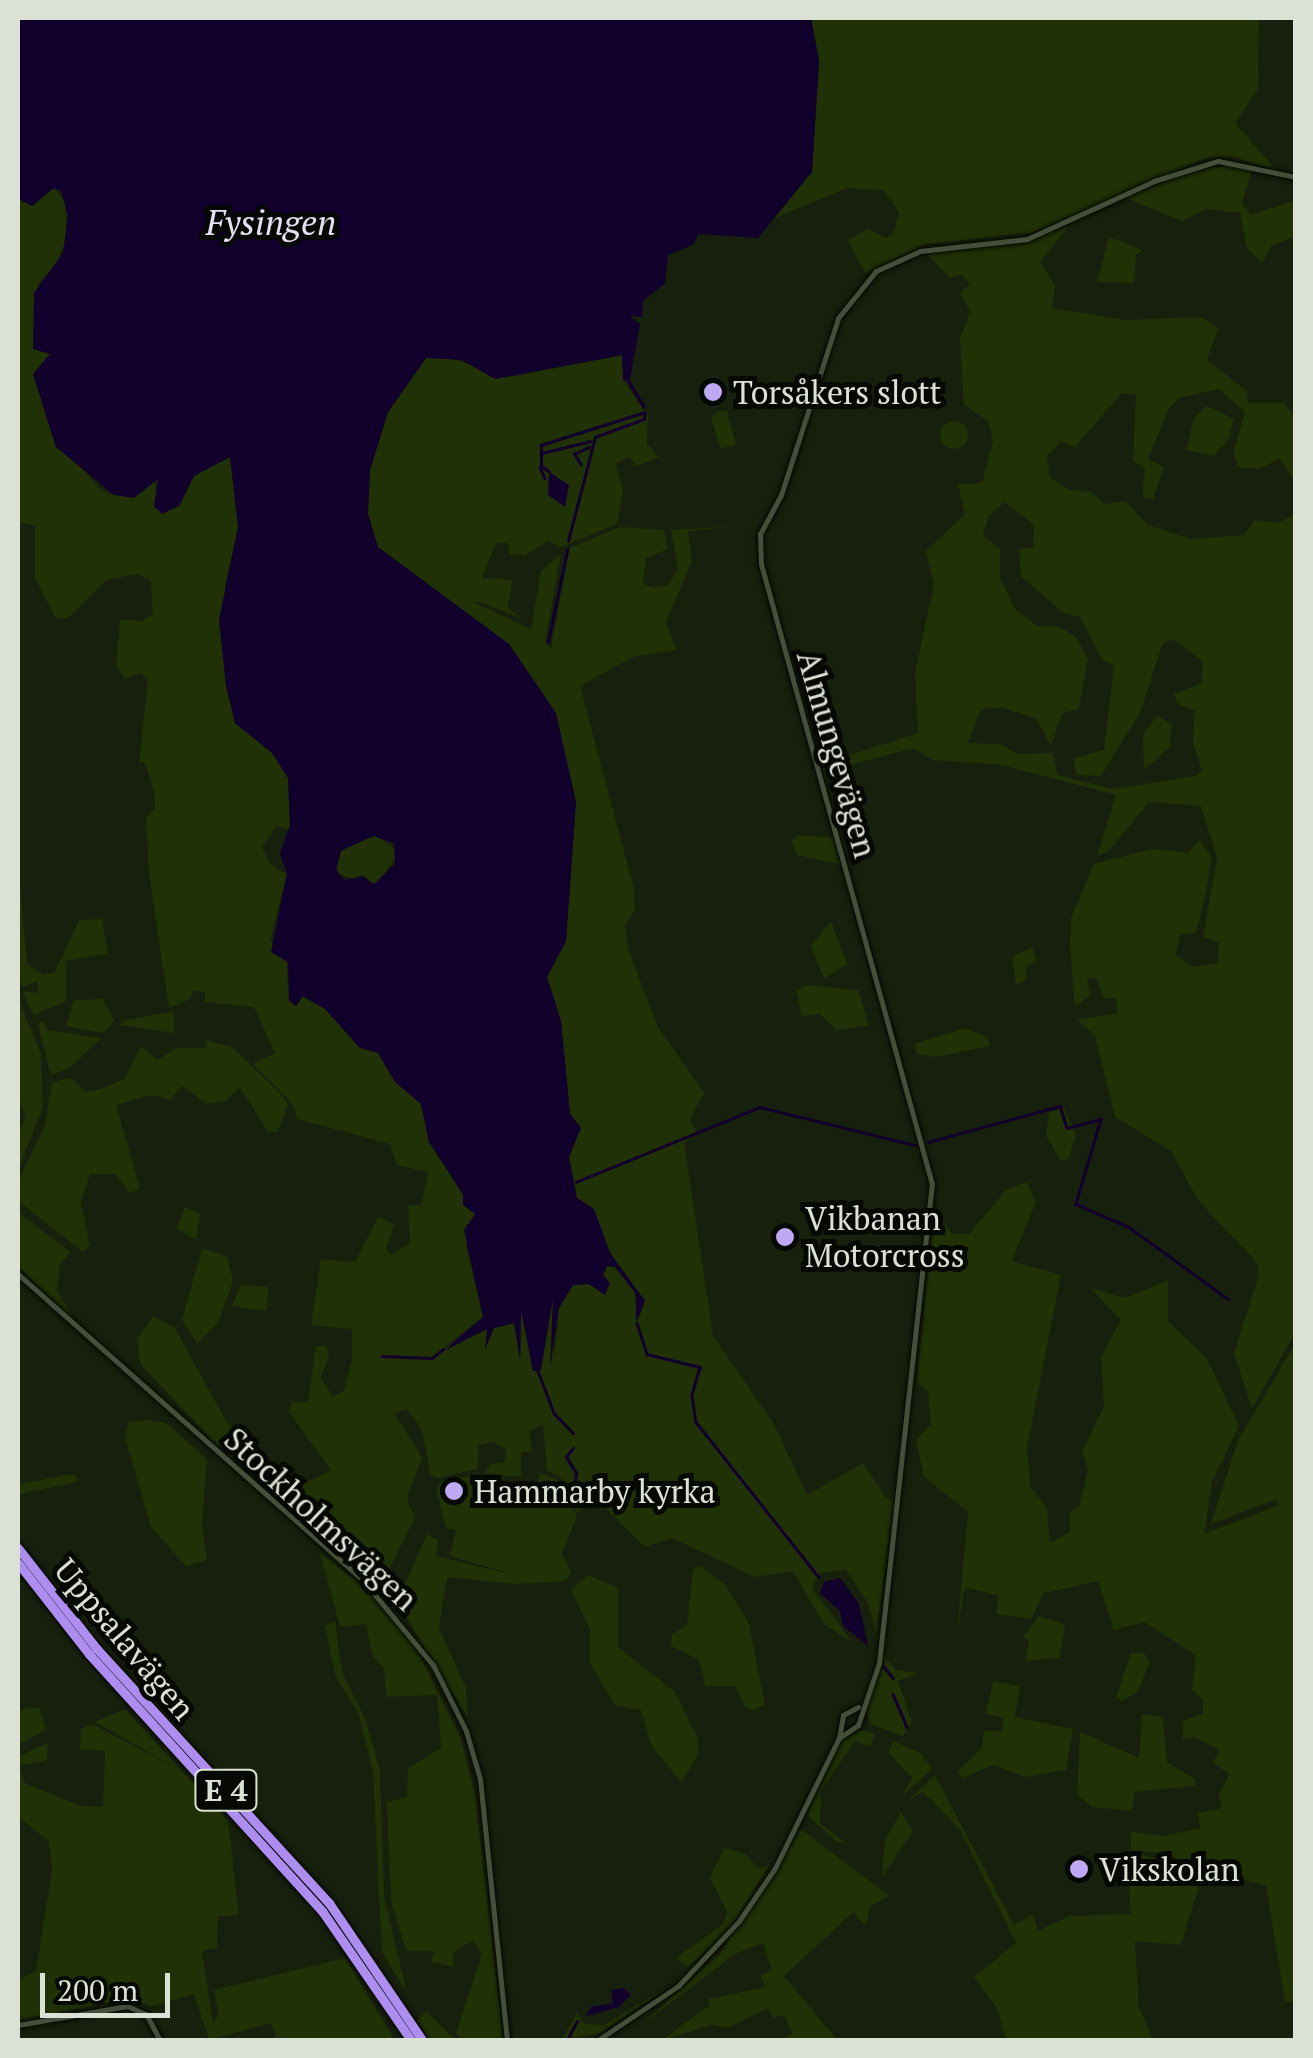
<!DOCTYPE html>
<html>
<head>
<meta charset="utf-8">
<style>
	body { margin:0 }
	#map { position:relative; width:1313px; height:2058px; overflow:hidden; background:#171f0d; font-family:"PT Serif",serif }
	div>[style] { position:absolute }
	.green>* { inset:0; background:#203106 }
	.round { border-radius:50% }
	.water>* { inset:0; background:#12002c }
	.stream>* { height:2.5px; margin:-1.25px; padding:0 1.25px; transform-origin:1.25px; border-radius:1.25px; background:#12002c }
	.roads { filter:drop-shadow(0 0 2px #040900) drop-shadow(0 0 2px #040900) }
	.minor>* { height:5px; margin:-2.5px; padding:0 2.5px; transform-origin:2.5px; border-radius:2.5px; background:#444e3a }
	.highway>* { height:9px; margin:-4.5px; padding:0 4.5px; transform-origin:4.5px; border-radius:4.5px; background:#ae8df0 }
	.dots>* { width:28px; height:28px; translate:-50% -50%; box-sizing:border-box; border:5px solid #050803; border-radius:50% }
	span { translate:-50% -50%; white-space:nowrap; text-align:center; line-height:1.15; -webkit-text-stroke:10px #050803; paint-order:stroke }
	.shield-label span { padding:2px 8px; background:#050803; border:2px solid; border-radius:8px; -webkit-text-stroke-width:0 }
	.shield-label { font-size:30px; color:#dbe1d5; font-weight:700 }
	.poi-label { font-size:32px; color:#dbe1d5 }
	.left { translate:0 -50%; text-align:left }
	.street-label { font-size:32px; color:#dbe1d5 }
	.water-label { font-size:35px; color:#e4dff1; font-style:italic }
	.frame { position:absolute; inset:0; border:20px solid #dbe1d5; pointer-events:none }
	.scale { position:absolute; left:40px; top:1973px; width:130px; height:45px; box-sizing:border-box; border:5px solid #dbe1d5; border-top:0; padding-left:12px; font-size:30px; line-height:35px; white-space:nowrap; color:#dbe1d5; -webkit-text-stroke:8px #050803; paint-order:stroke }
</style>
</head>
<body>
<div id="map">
	<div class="green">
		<i style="clip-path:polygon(811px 18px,1259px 18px,1258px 89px,1235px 123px,1276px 170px,1231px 156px,1205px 158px,1034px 232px,926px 244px,865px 273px,848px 240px,868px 229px,886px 238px,893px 234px,899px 212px,883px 190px,847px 188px,773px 219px,812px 172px,819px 61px)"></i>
		<i style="clip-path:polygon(1235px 165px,1252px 169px,1242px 204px,1251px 214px,1295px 201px,1295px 237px,1272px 245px,1262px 263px,1247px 248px,1240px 213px,1207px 209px,1182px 221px,1126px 198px,1191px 171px)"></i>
		<i style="clip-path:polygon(53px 188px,65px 200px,67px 238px,54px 269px,38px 283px,33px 349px,50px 354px,33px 374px,52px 435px,102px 491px,114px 495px,126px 495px,154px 477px,156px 489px,179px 506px,194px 476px,229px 456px,233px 466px,238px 527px,225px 586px,226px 686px,236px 723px,272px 753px,288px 778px,290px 830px,276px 826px,262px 847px,269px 863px,287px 874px,270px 940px,287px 962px,288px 990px,325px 1009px,360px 1048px,378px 1053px,395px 1082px,421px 1104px,429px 1142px,475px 1214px,466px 1246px,483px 1317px,443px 1348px,488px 1328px,486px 1346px,494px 1328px,515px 1323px,521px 1358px,521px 1309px,533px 1371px,540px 1370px,554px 1295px,554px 1359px,559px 1308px,573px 1285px,589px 1284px,604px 1295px,603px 1275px,607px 1266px,615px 1267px,632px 1285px,639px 1318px,645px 1301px,610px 1253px,594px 1209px,577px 1198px,569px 1156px,581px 1128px,570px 1114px,561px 1021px,547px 977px,566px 940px,576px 802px,563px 760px,506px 644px,378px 547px,368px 514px,370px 470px,388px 412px,426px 358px,436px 354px,511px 377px,623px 355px,623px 380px,648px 417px,647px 444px,659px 457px,636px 466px,629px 457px,616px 463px,623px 492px,617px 524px,559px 548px,549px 540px,524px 556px,510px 554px,508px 543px,496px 543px,482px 578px,512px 580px,508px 608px,524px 620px,481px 602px,473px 602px,531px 629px,541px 571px,561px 554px,545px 642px,551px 648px,570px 548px,620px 527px,664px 530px,668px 549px,646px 558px,643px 584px,654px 588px,668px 585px,678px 569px,671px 530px,741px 526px,688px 531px,692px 561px,666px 622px,677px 650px,633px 657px,580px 686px,634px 889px,635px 910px,625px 924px,628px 949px,658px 1027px,704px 1093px,690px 1119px,697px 1135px,684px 1142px,713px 1336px,774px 1424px,807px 1495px,863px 1463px,886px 1498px,894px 1500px,876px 1633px,868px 1603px,846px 1570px,820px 1573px,812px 1588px,853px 1643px,824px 1624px,793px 1571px,755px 1577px,672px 1538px,645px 1547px,592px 1495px,577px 1513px,561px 1478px,547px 1470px,543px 1424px,529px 1431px,532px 1452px,521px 1452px,521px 1477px,485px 1473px,490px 1464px,505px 1462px,506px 1450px,493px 1442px,479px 1445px,477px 1469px,438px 1478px,431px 1475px,421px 1428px,407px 1409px,394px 1413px,422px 1457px,407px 1499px,415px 1517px,388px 1572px,364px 1570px,279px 1497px,331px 1470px,289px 1412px,292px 1401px,308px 1403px,316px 1346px,326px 1345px,329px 1355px,321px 1378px,333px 1397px,344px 1391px,352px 1358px,352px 1329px,311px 1325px,321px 1259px,355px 1262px,378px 1217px,395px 1224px,386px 1248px,390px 1255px,410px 1243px,408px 1205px,421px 1205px,428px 1172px,397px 1165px,390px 1144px,297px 1119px,293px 1104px,253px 1064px,275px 1053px,254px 1007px,205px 1002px,205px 992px,192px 991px,190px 999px,169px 1008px,149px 873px,146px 817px,155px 809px,155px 795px,145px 762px,139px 763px,148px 678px,139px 673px,125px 679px,116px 665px,120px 619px,142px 621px,153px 614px,151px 581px,138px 574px,106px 580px,68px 618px,56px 619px,35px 578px,35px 526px,18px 522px,18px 198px,23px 203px)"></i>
		<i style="clip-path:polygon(evenodd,1070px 225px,1040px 262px,1055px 285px,1052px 308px,1125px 320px,1201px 317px,1218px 328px,1207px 360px,1247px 391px,1248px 403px,1284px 403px,1295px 417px,1295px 481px,1279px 459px,1259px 469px,1238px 467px,1233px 453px,1245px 412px,1219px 389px,1178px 398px,1168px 410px,1148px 459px,1164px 467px,1153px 499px,1142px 497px,1145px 469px,1133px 460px,1136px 395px,1122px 393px,1075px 447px,1060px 442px,1047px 456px,1050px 477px,1069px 490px,1092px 492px,1104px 504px,1125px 501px,1148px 525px,1191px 539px,1244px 535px,1255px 520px,1277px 523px,1295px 515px,1295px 1333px,1252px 1409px,1234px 1353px,1259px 1275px,1257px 1263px,1198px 1200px,1171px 1151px,1115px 1117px,1095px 1036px,1077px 1020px,1117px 1013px,1116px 998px,1103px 998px,1097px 978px,1087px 979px,1091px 995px,1075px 1007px,1070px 946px,1071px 918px,1094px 864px,1152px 849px,1188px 853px,1200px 840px,1212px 857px,1206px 891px,1196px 933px,1180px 935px,1176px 955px,1192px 967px,1217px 963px,1219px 943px,1203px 937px,1217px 858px,1201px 806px,1149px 802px,1108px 852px,1097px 856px,1116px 795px,1002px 765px,933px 760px,913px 748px,828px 771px,825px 778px,822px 764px,918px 733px,915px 673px,934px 584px,926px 551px,965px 514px,958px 484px,982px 483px,993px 441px,988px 421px,964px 405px,960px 339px,970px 311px,960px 293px,970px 284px,962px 275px,950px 278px,925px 252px,1023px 243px,1070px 225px,1005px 502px,1034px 525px,1033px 548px,1019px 549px,1021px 576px,1063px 613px,1080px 617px,1102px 660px,1114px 665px,1104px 750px,1074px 758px,1076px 775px,1101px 776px,1140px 713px,1162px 645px,1172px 639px,1203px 661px,1201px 683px,1174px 694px,1178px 705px,1195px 710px,1193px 742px,1202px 771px,1196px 776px,1113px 789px,1058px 775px,1053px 753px,1017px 754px,1001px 744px,968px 743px,981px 709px,1002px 708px,1036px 718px,1051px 746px,1062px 714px,1079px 708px,1088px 659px,1076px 637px,1060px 627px,1037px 626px,1015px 609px,1000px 578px,1000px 549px,983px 535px,989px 515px,1005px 502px)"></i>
		<i style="clip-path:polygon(1109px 237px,1143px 250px,1136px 255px,1134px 283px,1097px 282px)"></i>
		<i style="clip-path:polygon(1207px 406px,1234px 419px,1228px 441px,1213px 456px,1186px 450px,1194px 418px)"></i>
		<i style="clip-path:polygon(718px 411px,727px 411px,736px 444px,720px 449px,711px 417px)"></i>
		<i class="round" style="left:940px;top:421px;width:28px;height:28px"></i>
		<i style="clip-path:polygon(1158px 715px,1172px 725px,1169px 748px,1144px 770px,1143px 734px)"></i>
		<i style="clip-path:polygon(798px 835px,834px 838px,840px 864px,797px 855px,792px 840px)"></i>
		<i style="clip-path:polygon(378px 836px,399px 853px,381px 878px,374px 885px,338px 874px,337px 859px,346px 844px)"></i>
		<i style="clip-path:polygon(18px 863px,27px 964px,44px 975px,55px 972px,79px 920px,102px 919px,108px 954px,66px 961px,66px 1001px,34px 1015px,22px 991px,39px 993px,37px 981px,22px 987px,19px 974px)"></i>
		<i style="clip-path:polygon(831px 921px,847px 964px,824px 979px,811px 946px)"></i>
		<i style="clip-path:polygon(1032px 947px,1037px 962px,1026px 966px,1026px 981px,1016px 984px,1012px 957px)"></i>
		<i style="clip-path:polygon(809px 985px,858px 990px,869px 1025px,836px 1030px,820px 1014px,802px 1016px,796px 990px)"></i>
		<i style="clip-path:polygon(103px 999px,114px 1021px,104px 1033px,66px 1026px,74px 1000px)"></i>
		<i style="clip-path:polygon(19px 1000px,41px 1054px,43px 1107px,18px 1171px,18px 1135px,26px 1117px,18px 1096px)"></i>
		<i style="clip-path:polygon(174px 1011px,174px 1033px,119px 1025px,122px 1021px)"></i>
		<i style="clip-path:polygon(44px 1021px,47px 1030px,101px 1038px,70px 1068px,51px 1075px,38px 1023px)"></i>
		<i style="clip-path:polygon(966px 1028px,987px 1037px,990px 1046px,935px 1057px,917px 1054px,914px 1044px)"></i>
		<i style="clip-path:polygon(206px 1040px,232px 1047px,282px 1095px,288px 1104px,278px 1132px,268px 1132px,240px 1087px,226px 1101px,206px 1104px,183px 1086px,170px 1100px,152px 1095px,116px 1105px,140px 1188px,130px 1193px,115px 1174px,90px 1174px,81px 1203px,90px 1246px,83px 1252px,18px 1201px,18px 1182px,45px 1125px,52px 1082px,71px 1078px,86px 1092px,101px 1089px,124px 1079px,141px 1046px,157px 1060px,177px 1048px,205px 1048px)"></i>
		<i style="clip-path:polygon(1064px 1108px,1076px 1135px,1069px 1158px,1061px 1161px,1046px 1136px,1049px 1112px)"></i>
		<i style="clip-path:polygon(1027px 1182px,1036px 1202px,1012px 1261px,1061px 1275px,1027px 1447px,1030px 1486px,1047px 1508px,1050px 1543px,1070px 1532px,1070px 1513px,1080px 1505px,1088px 1469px,1082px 1452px,1104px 1406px,1101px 1357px,1121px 1320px,1090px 1288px,1126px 1298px,1168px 1280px,1168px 1321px,1207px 1359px,1239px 1426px,1212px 1482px,1204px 1534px,1279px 1505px,1277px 1499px,1211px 1524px,1238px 1440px,1295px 1344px,1295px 2002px,1285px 2001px,1266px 1886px,1204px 1869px,1181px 1945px,1135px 1941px,1139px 2008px,1154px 2040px,1006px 2040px,997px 2008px,974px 1977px,1016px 1943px,960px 1830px,923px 1792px,909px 1800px,935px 1775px,1014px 1925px,1033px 1914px,1038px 1931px,1069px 1916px,1131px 1914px,1127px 1852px,1199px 1868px,1163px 1853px,1131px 1850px,1131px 1832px,1162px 1836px,1200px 1828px,1198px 1813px,1222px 1808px,1219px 1794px,1230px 1774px,1213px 1763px,1219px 1750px,1195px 1737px,1183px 1740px,1183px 1721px,1203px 1713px,1203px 1700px,1192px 1690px,1196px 1655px,1144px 1622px,1114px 1630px,1098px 1581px,1044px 1593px,1031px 1619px,996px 1614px,999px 1596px,965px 1587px,957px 1631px,968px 1512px,924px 1477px,916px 1440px,931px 1424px,928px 1391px,917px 1382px,935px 1207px,952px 1234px,969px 1234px,1007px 1189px)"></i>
		<i style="clip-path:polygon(184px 1207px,200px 1213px,196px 1240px,177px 1229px)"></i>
		<i style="clip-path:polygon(18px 1212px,70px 1252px,60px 1264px,57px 1291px,77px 1324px,18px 1266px)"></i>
		<i style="clip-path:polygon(202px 1248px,227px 1256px,233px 1281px,218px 1323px,198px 1344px,182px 1320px)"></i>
		<i style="clip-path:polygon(241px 1285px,268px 1287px,267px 1311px,232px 1306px)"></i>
		<i style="clip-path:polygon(153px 1316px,175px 1328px,226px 1421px,263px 1457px,269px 1482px,217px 1445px,140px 1364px,137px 1339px)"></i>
		<i style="clip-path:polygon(150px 1420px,166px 1423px,207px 1459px,202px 1526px,207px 1560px,186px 1566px,151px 1527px,125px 1437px,128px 1422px)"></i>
		<i style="clip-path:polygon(540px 1473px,559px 1480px,577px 1516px,562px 1553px,571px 1573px,566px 1581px,515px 1584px,447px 1577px,439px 1628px,466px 1688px,468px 1718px,397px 1602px,427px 1534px,438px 1540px,436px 1556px,522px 1577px,450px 1556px,456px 1530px,446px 1528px,436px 1490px,442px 1481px,473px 1475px,534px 1494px)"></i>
		<i style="clip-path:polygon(74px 1474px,79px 1481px,18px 1495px,18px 1484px)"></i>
		<i style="clip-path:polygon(320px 1553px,372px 1594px,418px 1652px,461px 1738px,475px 1795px,503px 2040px,463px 2040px,456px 2033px,482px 1954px,473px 1940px,453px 1953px,454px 1967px,431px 1962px,434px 1951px,406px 1951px,391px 1901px,387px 1802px,407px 1797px,408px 1768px,441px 1748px,437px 1695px,386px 1697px,384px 1668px,372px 1655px,366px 1624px,340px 1627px)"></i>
		<i style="clip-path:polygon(701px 1566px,726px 1586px,748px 1621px,765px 1705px,753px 1710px,745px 1707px,735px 1686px,705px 1686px,699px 1660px,671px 1646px,672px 1634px,687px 1625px,693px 1569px)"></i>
		<i style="clip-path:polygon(588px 1575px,618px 1588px,618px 1647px,675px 1692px,698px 1739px,698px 1756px,681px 1782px,651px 1745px,641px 1710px,615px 1705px,590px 1663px,590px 1629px,571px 1590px)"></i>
		<i style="clip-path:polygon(1038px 1616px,1065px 1624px,1059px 1658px,1025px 1661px,1029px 1640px,1023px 1638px)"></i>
		<i style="clip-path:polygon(335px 1621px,342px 1672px,366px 1721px,380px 1770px,384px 1896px,407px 1993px,382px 1952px,373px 1772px,358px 1712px,336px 1678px,325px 1626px)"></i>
		<i style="clip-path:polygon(1131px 1653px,1144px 1653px,1150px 1662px,1137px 1693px,1121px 1701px,1116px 1697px)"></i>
		<i style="clip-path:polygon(883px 1655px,896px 1670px,918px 1673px,898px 1681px,912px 1723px,903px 1736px,871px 1724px,865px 1707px)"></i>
		<i style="clip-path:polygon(993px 1681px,1020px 1686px,1015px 1717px,1073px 1729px,1066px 1770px,1026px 1777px,994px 1765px,962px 1778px,958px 1771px,981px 1749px,984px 1731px,1002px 1731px,1004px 1718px,986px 1714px)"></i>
		<i style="clip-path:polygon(27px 1707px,40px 1708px,46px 1730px,18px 1745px,18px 1713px)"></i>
		<i style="clip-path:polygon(125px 1709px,228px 1821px,239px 1915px,218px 1916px,217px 1948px,202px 1951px,213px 2023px,219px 2014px,214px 1990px,345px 1958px,395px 2040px,276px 2040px,272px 2023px,209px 2040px,194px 1994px,153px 2006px,126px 1999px,18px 2020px,18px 1980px,36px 1971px,52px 1871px,49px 1841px,18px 1817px,18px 1757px,49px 1742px,46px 1761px,19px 1765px,25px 1783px,80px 1806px,103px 1807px,105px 1751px,80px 1749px,81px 1729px,92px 1724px,176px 1768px,95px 1722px)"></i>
		<i style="clip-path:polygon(1142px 1714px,1163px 1717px,1167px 1762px,1195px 1779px,1195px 1786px,1134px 1792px,1132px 1811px,1092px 1807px,1077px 1795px,1080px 1732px,1139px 1758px)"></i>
		<i style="clip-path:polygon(861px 1730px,875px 1734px,870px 1746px,855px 1741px,821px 1791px,820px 1823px,845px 1842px,838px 1843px,807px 1815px,841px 1741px)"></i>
		<i style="clip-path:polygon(893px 1741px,921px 1753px,932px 1769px,901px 1797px,912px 1778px,889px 1753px)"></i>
		<i style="clip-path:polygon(901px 1812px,913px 1831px,882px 1877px,885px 1840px)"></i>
		<i style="clip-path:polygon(801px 1829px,889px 1896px,870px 1906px,866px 1925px,853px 1912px,784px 1976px,837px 2040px,782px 2040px,792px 2033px,784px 2015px,773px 2018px,768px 2008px,727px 2028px,712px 2025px,662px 2040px,710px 2005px,708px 1999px,765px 1987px,761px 1975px,772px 1970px,763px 1943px,735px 1954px,638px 2028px,720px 1954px)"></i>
		<i style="clip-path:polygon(724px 1848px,745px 1854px,759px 1869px,770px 1864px,734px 1922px,677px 1979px,688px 1968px,676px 1958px,723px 1924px,727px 1912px,710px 1878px)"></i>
		<i style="clip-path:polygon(672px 1984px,600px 2033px,562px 2040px,577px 2012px,584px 2024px,604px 2025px)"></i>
		<i style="clip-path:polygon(427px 2011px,442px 2027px,456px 2040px,429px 2040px,417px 2020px)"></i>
	</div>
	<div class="water">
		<i style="clip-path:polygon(evenodd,18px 18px,811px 18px,819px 61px,812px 172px,758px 238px,698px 234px,693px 245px,668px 255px,665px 283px,643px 301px,642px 317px,629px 316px,640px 324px,630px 379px,623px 381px,622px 355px,495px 379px,462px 360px,426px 358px,388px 412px,370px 470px,368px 514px,378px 547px,509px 644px,556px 713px,576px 802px,566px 941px,547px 977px,561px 1021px,570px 1114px,581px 1128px,569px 1157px,577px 1198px,594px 1209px,610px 1253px,645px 1301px,636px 1323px,636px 1294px,615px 1267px,607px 1266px,603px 1275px,610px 1283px,605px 1295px,589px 1284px,573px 1285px,559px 1308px,550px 1369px,553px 1297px,541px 1370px,533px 1371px,521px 1310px,520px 1360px,514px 1323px,494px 1328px,485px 1350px,487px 1329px,444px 1351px,483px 1317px,464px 1230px,475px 1214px,463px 1205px,463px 1194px,429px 1142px,421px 1104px,395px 1082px,378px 1053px,360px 1048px,325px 1009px,303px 996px,296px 1006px,289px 1001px,288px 962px,271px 952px,287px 874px,280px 854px,290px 825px,288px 778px,272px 753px,235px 723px,226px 686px,219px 620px,238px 527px,230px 457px,194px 476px,179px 506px,162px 514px,154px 506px,158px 479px,134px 498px,114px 495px,56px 447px,33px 374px,50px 354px,33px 349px,34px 293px,63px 253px,68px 216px,61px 191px,54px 188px,32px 206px,18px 198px,18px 18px,373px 836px,394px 843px,395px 864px,374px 884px,363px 876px,345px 880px,336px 870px,341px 851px,373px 836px)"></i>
		<i style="clip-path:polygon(549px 472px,569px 485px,565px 507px,548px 495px)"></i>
		<i style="clip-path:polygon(840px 1578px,859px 1604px,868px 1646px,843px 1626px,840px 1611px,820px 1593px,824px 1582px)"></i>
		<i style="clip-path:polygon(624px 1988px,631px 1995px,619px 2007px,586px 2016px,591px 2007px,613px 2003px,611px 1990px)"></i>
	</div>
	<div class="stream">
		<i style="left:628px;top:380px;width:31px;rotate:59deg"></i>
		<i style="left:542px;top:453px;width:50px;rotate:-13.8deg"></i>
		<i style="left:581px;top:465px;width:13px;rotate:-122deg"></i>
		<i style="left:574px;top:454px;width:17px;rotate:-25deg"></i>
		<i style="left:540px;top:467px;width:12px;rotate:66deg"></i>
		<i style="left:549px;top:472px;width:10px;rotate:-143deg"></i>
		<i style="left:541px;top:466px;width:21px;rotate:-90deg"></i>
		<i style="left:541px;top:445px;width:106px;rotate:-17.6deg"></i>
		<i style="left:568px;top:541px;width:107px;rotate:-75.4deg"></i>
		<i style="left:595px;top:437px;width:52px;rotate:-20.2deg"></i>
		<i style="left:644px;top:419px;width:6px;rotate:-90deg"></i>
		<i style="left:548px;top:642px;width:94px;rotate:-78.3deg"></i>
		<i style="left:928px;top:1142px;width:137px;rotate:-15.3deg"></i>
		<i style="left:1060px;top:1106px;width:23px;rotate:72deg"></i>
		<i style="left:1067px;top:1128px;width:35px;rotate:-15deg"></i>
		<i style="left:1101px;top:1119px;width:89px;rotate:106.4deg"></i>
		<i style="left:1076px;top:1204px;width:58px;rotate:23.5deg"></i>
		<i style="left:1129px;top:1227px;width:122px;rotate:36deg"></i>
		<i style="left:576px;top:1182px;width:199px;rotate:-22.2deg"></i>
		<i style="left:760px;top:1107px;width:160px;rotate:13.8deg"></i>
		<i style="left:637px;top:1323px;width:33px;rotate:72deg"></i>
		<i style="left:647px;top:1354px;width:55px;rotate:13.8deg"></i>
		<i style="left:700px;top:1367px;width:29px;rotate:106deg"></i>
		<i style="left:692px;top:1395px;width:27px;rotate:82deg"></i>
		<i style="left:696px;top:1422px;width:198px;rotate:51.6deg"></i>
		<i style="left:382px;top:1356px;width:50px;rotate:2.3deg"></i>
		<i style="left:432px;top:1358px;width:14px;rotate:-39deg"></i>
		<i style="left:538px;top:1371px;width:45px;rotate:69.1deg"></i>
		<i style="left:554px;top:1413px;width:28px;rotate:46deg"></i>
		<i style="left:572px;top:1499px;width:26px;rotate:-81deg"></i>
		<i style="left:576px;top:1473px;width:19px;rotate:-122deg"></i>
		<i style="left:566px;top:1457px;width:11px;rotate:-52deg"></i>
		<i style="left:882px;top:1664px;width:18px;rotate:52deg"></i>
		<i style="left:893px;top:1694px;width:36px;rotate:67deg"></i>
		<i style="left:567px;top:2040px;width:21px;rotate:-62deg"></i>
	</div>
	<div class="roads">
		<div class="minor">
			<i style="left:18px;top:1274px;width:458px;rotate:41.6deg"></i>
			<i style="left:361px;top:1578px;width:113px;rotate:50.4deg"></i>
			<i style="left:433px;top:1665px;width:74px;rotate:63.4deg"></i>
			<i style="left:466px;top:1731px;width:50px;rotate:73.7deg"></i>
			<i style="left:480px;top:1779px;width:262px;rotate:84.1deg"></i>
			<i style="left:839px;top:1738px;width:23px;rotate:-34deg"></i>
			<i style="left:858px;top:1725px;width:65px;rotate:-71.3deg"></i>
			<i style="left:879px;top:1663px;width:482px;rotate:-83.7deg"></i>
			<i style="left:932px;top:1184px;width:643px;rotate:-105.42deg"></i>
			<i style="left:761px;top:564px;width:30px;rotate:-92deg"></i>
			<i style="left:760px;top:534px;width:44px;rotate:-61.7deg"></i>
			<i style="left:781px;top:495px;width:186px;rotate:-72.1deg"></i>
			<i style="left:838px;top:318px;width:60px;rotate:-51deg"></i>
			<i style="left:876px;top:271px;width:48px;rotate:-24.4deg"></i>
			<i style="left:920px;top:251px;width:108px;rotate:-6.4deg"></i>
			<i style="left:1027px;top:239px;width:140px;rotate:-24.5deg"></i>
			<i style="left:1154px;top:181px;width:67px;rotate:-17.4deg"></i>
			<i style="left:1218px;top:161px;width:80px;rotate:11.6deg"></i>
			<i style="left:18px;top:2025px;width:111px;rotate:-9.9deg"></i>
			<i style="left:127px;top:2006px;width:21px;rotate:23deg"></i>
			<i style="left:146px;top:2014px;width:30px;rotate:62deg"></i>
			<i style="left:598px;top:2040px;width:97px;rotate:-34deg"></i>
			<i style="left:678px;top:1986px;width:89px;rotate:-46.8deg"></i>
			<i style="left:739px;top:1921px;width:64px;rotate:-55.8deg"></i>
			<i style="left:775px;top:1868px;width:145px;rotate:-63.8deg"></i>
			<i style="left:839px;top:1738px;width:23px;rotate:-80deg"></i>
			<i style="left:843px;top:1715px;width:17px;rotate:-28deg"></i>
		</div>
		<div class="highway">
			<i style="left:18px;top:1548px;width:128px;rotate:52deg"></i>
			<i style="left:97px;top:1649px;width:344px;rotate:47.6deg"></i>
			<i style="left:329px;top:1903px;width:166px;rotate:55.8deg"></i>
			<i style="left:18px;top:1563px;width:115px;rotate:52deg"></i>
			<i style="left:89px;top:1654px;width:347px;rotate:47.8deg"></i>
			<i style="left:322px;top:1911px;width:157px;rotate:55.4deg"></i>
		</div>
	</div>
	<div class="dots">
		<i style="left:713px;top:392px;background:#bfa8f4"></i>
		<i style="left:785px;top:1237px;background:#bfa8f4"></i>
		<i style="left:454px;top:1491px;background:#bfa8f4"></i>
		<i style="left:1079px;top:1869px;background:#bfa8f4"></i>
	</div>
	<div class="shield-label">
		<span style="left:226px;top:1790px">E 4</span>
	</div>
	<div class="poi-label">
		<span class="left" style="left:733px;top:392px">Torsåkers slott</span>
		<span class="left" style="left:805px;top:1237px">Vikbanan<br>Motorcross</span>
		<span class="left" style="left:474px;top:1491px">Hammarby kyrka</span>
		<span class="left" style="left:1099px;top:1869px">Vikskolan</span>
	</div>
	<div class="street-label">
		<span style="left:837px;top:754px;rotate:74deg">Almungevägen</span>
		<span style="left:321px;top:1519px;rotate:43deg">Stockholmsvägen</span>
		<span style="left:125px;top:1639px;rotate:50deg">Uppsalavägen</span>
	</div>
	<div class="water-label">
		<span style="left:271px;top:222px">Fysingen</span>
	</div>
	<div class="frame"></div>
	<div class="scale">200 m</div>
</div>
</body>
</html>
